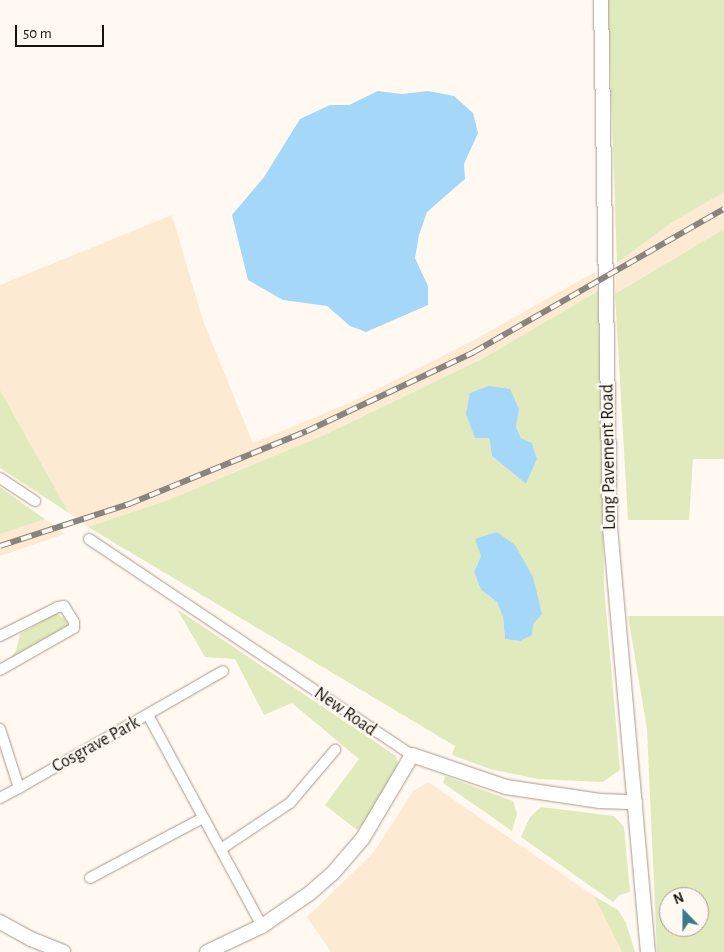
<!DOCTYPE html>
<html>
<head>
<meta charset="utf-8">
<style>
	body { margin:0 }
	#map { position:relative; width:724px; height:952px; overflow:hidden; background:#fff9f2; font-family:"Alegreya Sans",sans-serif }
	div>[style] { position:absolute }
	.built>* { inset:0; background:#fdead2 }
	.green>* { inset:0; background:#e0eabc }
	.water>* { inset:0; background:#a5d8f8 }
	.roads { filter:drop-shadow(0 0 1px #a79a8a) drop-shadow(0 0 1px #a79a8a) }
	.street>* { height:10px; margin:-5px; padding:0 5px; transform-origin:5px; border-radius:5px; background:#fff }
	.secondary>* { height:14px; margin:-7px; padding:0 7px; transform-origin:7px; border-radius:7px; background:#fff }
	.rail>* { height:5.5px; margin-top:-2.75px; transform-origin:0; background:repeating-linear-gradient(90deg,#fff9f2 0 11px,#8a847e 0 22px); box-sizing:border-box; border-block:1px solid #8a847e }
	span { translate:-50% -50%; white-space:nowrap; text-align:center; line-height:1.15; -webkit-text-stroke:4.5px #fff9f2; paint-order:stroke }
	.street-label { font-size:18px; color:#17120d }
	.north { position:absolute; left:659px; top:887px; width:50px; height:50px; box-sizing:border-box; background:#fff9f2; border:1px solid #a29d96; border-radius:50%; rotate:338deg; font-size:14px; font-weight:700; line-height:20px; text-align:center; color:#17120d }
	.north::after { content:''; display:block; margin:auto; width:18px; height:22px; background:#377b8b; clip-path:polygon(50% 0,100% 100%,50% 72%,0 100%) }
	.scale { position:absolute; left:15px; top:25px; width:89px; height:22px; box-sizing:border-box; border:2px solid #17120d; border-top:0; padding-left:6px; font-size:15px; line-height:18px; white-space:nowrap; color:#17120d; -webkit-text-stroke:4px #fff9f2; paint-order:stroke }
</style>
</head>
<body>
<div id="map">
	<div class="built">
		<i style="clip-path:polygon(724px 192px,724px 229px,615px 294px,617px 263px,671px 223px)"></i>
		<i style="clip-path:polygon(172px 215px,203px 321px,253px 443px,352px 402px,472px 341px,595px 272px,598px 291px,482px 359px,322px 436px,168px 500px,88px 527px,69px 513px,0 390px,0 285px)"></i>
		<i style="clip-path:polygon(45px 519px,65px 534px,0 556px,0 534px)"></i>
		<i style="clip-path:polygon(428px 782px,594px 896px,622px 952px,331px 952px,307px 917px,374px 852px,413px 791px)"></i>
	</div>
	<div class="green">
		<i style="clip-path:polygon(608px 0,724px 0,724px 192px,671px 223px,617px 263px)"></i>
		<i style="clip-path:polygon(724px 229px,724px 459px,693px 459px,689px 520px,628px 520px,615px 294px)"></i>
		<i style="clip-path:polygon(evenodd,598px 291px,604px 586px,620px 770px,603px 782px,538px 779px,490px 769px,452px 755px,455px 746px,88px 527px,168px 500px,322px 436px,482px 359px,598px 291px,519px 409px,516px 427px,521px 438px,532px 443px,537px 459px,526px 484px,492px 456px,489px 438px,519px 409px,598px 291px,481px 556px,520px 641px,505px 639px,503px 617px,497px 602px,481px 590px,474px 572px,481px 556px)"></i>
		<i style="clip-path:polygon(0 390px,69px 513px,0 468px)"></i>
		<i style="clip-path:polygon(0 487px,29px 508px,45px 519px,0 534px)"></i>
		<i style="clip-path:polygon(177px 609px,396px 756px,399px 770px,373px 813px,357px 830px,325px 805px,359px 759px,292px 703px,264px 715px,235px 659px,205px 657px)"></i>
		<i style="clip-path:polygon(56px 613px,66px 620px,68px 627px,8px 661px,16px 651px,20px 634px)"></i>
		<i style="clip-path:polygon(evenodd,628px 616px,724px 616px,724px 952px,657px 952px,647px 729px,628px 616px,669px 897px,699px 897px,699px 927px,669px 927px,669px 897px)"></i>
		<i style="clip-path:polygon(445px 776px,513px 801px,517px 814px,512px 831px,443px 783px)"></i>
		<i style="clip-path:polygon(541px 807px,614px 816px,624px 827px,630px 892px,620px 895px,613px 902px,521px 837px,530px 817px)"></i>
		<i style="clip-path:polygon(594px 896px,618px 910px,626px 923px,635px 952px,622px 952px)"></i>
	</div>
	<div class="water">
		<i style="clip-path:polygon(378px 91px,402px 94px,428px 91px,454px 96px,473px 113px,478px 133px,464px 164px,465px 179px,427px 212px,419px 235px,415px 258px,428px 286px,428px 305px,366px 332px,350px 326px,327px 306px,283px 300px,248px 280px,232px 215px,264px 177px,300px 119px,330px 105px,349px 105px)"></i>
		<i style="clip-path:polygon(489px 386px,510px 389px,519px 409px,516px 427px,521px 438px,532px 443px,537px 459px,526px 484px,492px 456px,489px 438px,475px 438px,466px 414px,470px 393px)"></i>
		<i style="clip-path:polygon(497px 532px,515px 545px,533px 577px,542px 614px,533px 624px,532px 635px,520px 641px,505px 639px,503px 617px,497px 602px,481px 590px,474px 572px,481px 556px,475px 539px)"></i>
	</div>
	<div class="roads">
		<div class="street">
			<i style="left:0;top:478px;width:42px;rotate:33.3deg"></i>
			<i style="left:89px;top:539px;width:389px;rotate:33.8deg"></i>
			<i style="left:0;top:636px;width:65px;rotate:-26.6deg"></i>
			<i style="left:58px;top:607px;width:6px;rotate:-9deg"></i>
			<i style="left:64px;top:606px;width:19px;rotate:58deg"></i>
			<i style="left:74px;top:622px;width:6px;rotate:90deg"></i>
			<i style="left:74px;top:628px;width:85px;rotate:150.4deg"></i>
			<i style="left:148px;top:715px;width:240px;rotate:61.6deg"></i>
			<i style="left:0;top:729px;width:62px;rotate:72.1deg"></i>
			<i style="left:19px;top:788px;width:235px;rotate:-29.8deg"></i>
			<i style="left:0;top:798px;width:21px;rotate:-28deg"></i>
			<i style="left:221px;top:849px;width:83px;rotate:-33.7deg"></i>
			<i style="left:290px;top:803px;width:70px;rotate:-49.7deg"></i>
			<i style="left:90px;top:878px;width:128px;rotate:-28deg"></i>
		</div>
		<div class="secondary">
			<i style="left:601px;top:0;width:527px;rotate:89.02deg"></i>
			<i style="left:610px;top:527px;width:427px;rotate:84.9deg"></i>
			<i style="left:0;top:922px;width:35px;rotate:29deg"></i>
			<i style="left:31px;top:939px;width:35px;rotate:22deg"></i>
			<i style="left:207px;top:952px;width:61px;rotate:-25.3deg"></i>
			<i style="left:262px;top:926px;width:58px;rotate:-34.5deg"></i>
			<i style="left:310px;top:893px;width:30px;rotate:-41deg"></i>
			<i style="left:333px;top:873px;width:46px;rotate:-49.4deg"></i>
			<i style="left:363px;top:838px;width:96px;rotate:-59.4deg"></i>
			<i style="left:412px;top:755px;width:99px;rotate:18.8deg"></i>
			<i style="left:506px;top:787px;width:95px;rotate:8.5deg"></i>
			<i style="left:600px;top:801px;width:35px;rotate:2deg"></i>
		</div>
	</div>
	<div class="rail">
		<i style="left:0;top:546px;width:136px;rotate:-18deg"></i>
		<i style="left:129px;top:504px;width:192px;rotate:-22.3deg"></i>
		<i style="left:307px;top:431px;width:185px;rotate:-25.3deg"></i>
		<i style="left:474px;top:352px;width:288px;rotate:-29.8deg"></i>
	</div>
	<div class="street-label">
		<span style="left:609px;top:457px;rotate:-91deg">Long Pavement Road</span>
		<span style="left:345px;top:712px;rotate:35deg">New Road</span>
		<span style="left:96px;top:745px;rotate:-29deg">Cosgrave Park</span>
	</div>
	<div class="north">N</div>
	<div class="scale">50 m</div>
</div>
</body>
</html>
